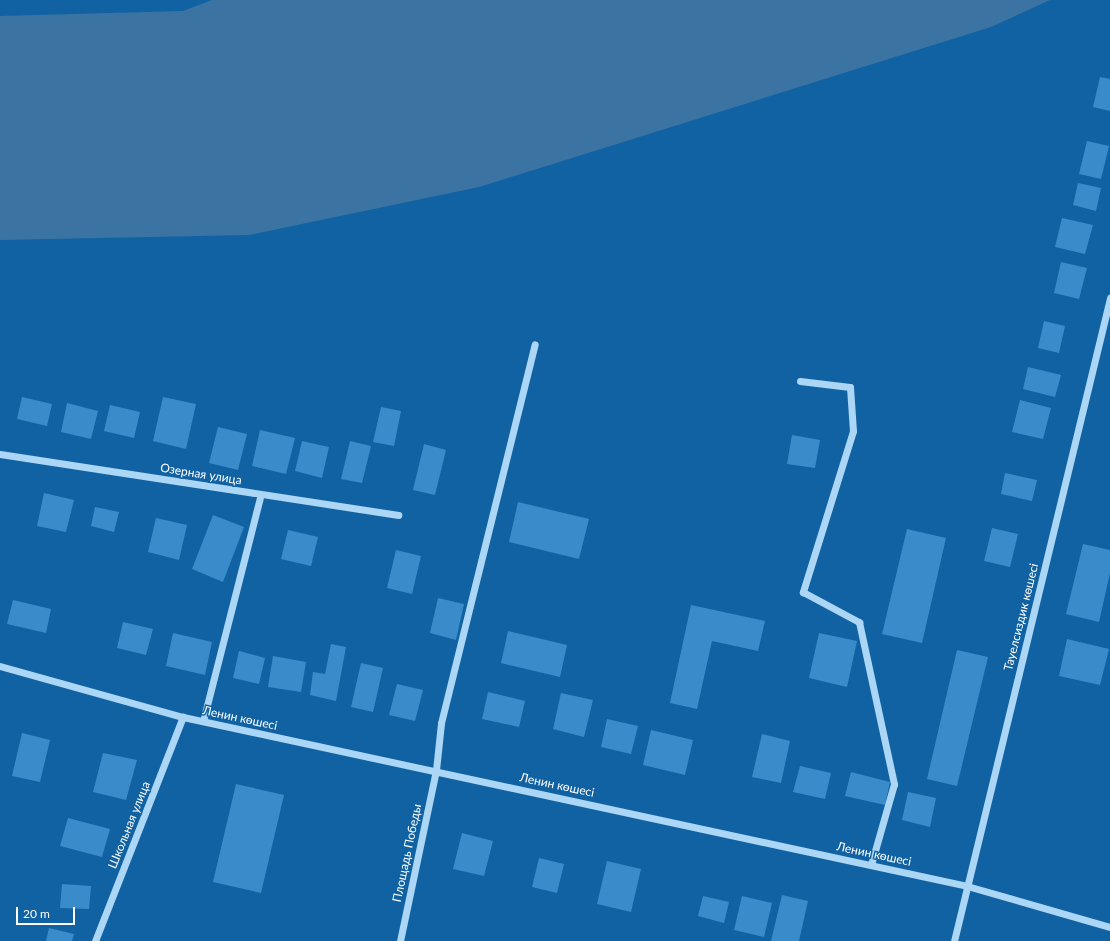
<!DOCTYPE html>
<html>
<head>
<meta charset="utf-8">
<style>
	body { margin:0 }
	#map { position:relative; width:1110px; height:941px; overflow:hidden; background:#1162a3; font-family:Lato,sans-serif }
	div>[style] { position:absolute }
	.water>* { inset:0; background:#3b74a2 }
	.building>* { inset:0; background:#3a8bc9 }
	.minor>* { height:7px; margin:-3.5px; padding:0 3.5px; transform-origin:3.5px; border-radius:3.5px; background:#abd6f6 }
	span { translate:-50% -50%; white-space:nowrap; text-align:center; line-height:1.15; -webkit-text-stroke:3px #1162a3; paint-order:stroke }
	.street-label { font-size:12px; color:#fff }
	.scale { position:absolute; left:16px; top:907px; width:59px; height:18px; box-sizing:border-box; border:2px solid #fff; border-top:0; padding-left:5px; font-size:12px; line-height:14px; white-space:nowrap; color:#fff; -webkit-text-stroke:3px #1162a3; paint-order:stroke }
</style>
</head>
<body>
<div id="map">
	<div class="water">
		<i style="clip-path:polygon(212px 0,1050px 0,991px 27px,479px 187px,249px 235px,0 240px,0 16px,183px 11px)"></i>
	</div>
	<div class="building">
		<i style="clip-path:polygon(1100px 77px,1110px 79px,1110px 111px,1093px 107px)"></i>
		<i style="clip-path:polygon(1087px 141px,1109px 146px,1101px 179px,1079px 174px)"></i>
		<i style="clip-path:polygon(1078px 183px,1101px 188px,1096px 211px,1073px 205px)"></i>
		<i style="clip-path:polygon(1062px 218px,1093px 225px,1085px 254px,1055px 247px)"></i>
		<i style="clip-path:polygon(1061px 262px,1087px 268px,1079px 299px,1054px 293px)"></i>
		<i style="clip-path:polygon(1044px 321px,1065px 326px,1059px 353px,1038px 348px)"></i>
		<i style="clip-path:polygon(1028px 367px,1061px 375px,1055px 397px,1023px 389px)"></i>
		<i style="clip-path:polygon(22px 397px,52px 404px,47px 426px,17px 419px)"></i>
		<i style="clip-path:polygon(163px 397px,196px 404px,186px 449px,153px 441px)"></i>
		<i style="clip-path:polygon(1020px 400px,1051px 408px,1043px 439px,1012px 432px)"></i>
		<i style="clip-path:polygon(67px 403px,98px 411px,91px 439px,61px 432px)"></i>
		<i style="clip-path:polygon(110px 405px,140px 412px,134px 438px,104px 431px)"></i>
		<i style="clip-path:polygon(381px 407px,401px 411px,394px 446px,373px 442px)"></i>
		<i style="clip-path:polygon(218px 427px,247px 434px,238px 470px,209px 463px)"></i>
		<i style="clip-path:polygon(260px 430px,295px 438px,286px 474px,252px 466px)"></i>
		<i style="clip-path:polygon(792px 435px,820px 440px,815px 468px,787px 464px)"></i>
		<i style="clip-path:polygon(302px 441px,329px 447px,322px 478px,295px 471px)"></i>
		<i style="clip-path:polygon(350px 441px,371px 446px,362px 483px,341px 479px)"></i>
		<i style="clip-path:polygon(424px 444px,446px 450px,435px 495px,413px 490px)"></i>
		<i style="clip-path:polygon(1005px 473px,1037px 480px,1032px 501px,1001px 494px)"></i>
		<i style="clip-path:polygon(44px 493px,74px 500px,66px 532px,37px 526px)"></i>
		<i style="clip-path:polygon(518px 502px,589px 519px,579px 559px,509px 542px)"></i>
		<i style="clip-path:polygon(95px 507px,119px 512px,114px 532px,91px 526px)"></i>
		<i style="clip-path:polygon(213px 515px,244px 527px,223px 582px,192px 569px)"></i>
		<i style="clip-path:polygon(156px 518px,187px 525px,179px 560px,148px 552px)"></i>
		<i style="clip-path:polygon(992px 528px,1018px 534px,1010px 567px,984px 561px)"></i>
		<i style="clip-path:polygon(907px 529px,946px 538px,922px 643px,882px 634px)"></i>
		<i style="clip-path:polygon(288px 530px,318px 537px,311px 566px,281px 559px)"></i>
		<i style="clip-path:polygon(1083px 544px,1110px 550px,1110px 573px,1099px 622px,1066px 614px)"></i>
		<i style="clip-path:polygon(396px 550px,421px 556px,412px 594px,387px 588px)"></i>
		<i style="clip-path:polygon(438px 598px,464px 604px,456px 640px,430px 633px)"></i>
		<i style="clip-path:polygon(13px 600px,51px 609px,46px 633px,7px 624px)"></i>
		<i style="clip-path:polygon(691px 605px,765px 621px,758px 651px,712px 641px,697px 709px,670px 703px)"></i>
		<i style="clip-path:polygon(123px 622px,153px 629px,146px 655px,117px 648px)"></i>
		<i style="clip-path:polygon(508px 631px,567px 645px,560px 677px,501px 663px)"></i>
		<i style="clip-path:polygon(173px 633px,212px 642px,205px 675px,166px 666px)"></i>
		<i style="clip-path:polygon(819px 633px,857px 641px,847px 687px,809px 678px)"></i>
		<i style="clip-path:polygon(1067px 639px,1109px 649px,1100px 685px,1059px 676px)"></i>
		<i style="clip-path:polygon(331px 644px,346px 647px,336px 701px,310px 695px,313px 672px,325px 674px)"></i>
		<i style="clip-path:polygon(957px 650px,988px 657px,957px 786px,927px 779px)"></i>
		<i style="clip-path:polygon(239px 651px,265px 658px,259px 684px,233px 678px)"></i>
		<i style="clip-path:polygon(273px 656px,306px 662px,301px 692px,268px 687px)"></i>
		<i style="clip-path:polygon(361px 663px,383px 668px,373px 712px,351px 707px)"></i>
		<i style="clip-path:polygon(397px 684px,423px 690px,415px 721px,389px 715px)"></i>
		<i style="clip-path:polygon(488px 692px,525px 701px,519px 727px,482px 719px)"></i>
		<i style="clip-path:polygon(561px 693px,593px 700px,584px 737px,553px 729px)"></i>
		<i style="clip-path:polygon(607px 719px,638px 726px,631px 754px,601px 747px)"></i>
		<i style="clip-path:polygon(651px 730px,693px 740px,685px 775px,643px 765px)"></i>
		<i style="clip-path:polygon(22px 733px,50px 740px,40px 782px,12px 776px)"></i>
		<i style="clip-path:polygon(762px 734px,790px 741px,781px 783px,752px 777px)"></i>
		<i style="clip-path:polygon(103px 753px,137px 760px,126px 800px,93px 792px)"></i>
		<i style="clip-path:polygon(800px 766px,831px 773px,825px 799px,793px 792px)"></i>
		<i style="clip-path:polygon(851px 772px,890px 782px,885px 805px,845px 796px)"></i>
		<i style="clip-path:polygon(236px 784px,284px 795px,261px 893px,213px 882px)"></i>
		<i style="clip-path:polygon(908px 792px,936px 798px,930px 827px,902px 820px)"></i>
		<i style="clip-path:polygon(68px 818px,110px 829px,102px 857px,60px 846px)"></i>
		<i style="clip-path:polygon(462px 833px,493px 841px,484px 876px,453px 869px)"></i>
		<i style="clip-path:polygon(539px 858px,564px 864px,557px 893px,532px 887px)"></i>
		<i style="clip-path:polygon(607px 861px,641px 869px,631px 912px,597px 904px)"></i>
		<i style="clip-path:polygon(62px 884px,91px 886px,89px 909px,60px 908px)"></i>
		<i style="clip-path:polygon(782px 895px,808px 901px,799px 941px,771px 941px)"></i>
		<i style="clip-path:polygon(703px 896px,729px 902px,724px 923px,698px 916px)"></i>
		<i style="clip-path:polygon(742px 896px,772px 903px,764px 937px,734px 930px)"></i>
		<i style="clip-path:polygon(49px 928px,74px 934px,72px 941px,46px 941px)"></i>
	</div>
	<div class="minor">
		<i style="left:800px;top:381px;width:50px;rotate:6.8deg"></i>
		<i style="left:850px;top:387px;width:44px;rotate:86.1deg"></i>
		<i style="left:853px;top:431px;width:169px;rotate:107.3deg"></i>
		<i style="left:803px;top:592px;width:64px;rotate:28.2deg"></i>
		<i style="left:859px;top:622px;width:166px;rotate:77.8deg"></i>
		<i style="left:894px;top:784px;width:84px;rotate:105.9deg"></i>
		<i style="left:0;top:454px;width:403px;rotate:8.7deg"></i>
		<i style="left:0;top:666px;width:190px;rotate:15.6deg"></i>
		<i style="left:183px;top:717px;width:802px;rotate:12.16deg"></i>
		<i style="left:967px;top:886px;width:149px;rotate:16deg"></i>
		<i style="left:203px;top:721px;width:234px;rotate:-75.7deg"></i>
		<i style="left:95px;top:941px;width:241px;rotate:-68.6deg"></i>
		<i style="left:400px;top:941px;width:175px;rotate:-78.1deg"></i>
		<i style="left:436px;top:770px;width:47px;rotate:-83.9deg"></i>
		<i style="left:441px;top:723px;width:390px;rotate:-76.1deg"></i>
		<i style="left:954px;top:941px;width:662px;rotate:-76.36deg"></i>
	</div>
	<div class="street-label">
		<span style="left:201px;top:474px;rotate:9deg">Озерная улица</span>
		<span style="left:1021px;top:617px;rotate:-76deg">Тауелсиздик көшесі</span>
		<span style="left:240px;top:718px;rotate:12deg">Ленин көшесі</span>
		<span style="left:557px;top:785px;rotate:12deg">Ленин көшесі</span>
		<span style="left:129px;top:825px;rotate:-68deg">Школьная улица</span>
		<span style="left:407px;top:853px;rotate:-78deg">Площадь Победы</span>
		<span style="left:874px;top:854px;rotate:12deg">Ленин көшесі</span>
	</div>
	<div class="scale">20 m</div>
</div>
</body>
</html>
